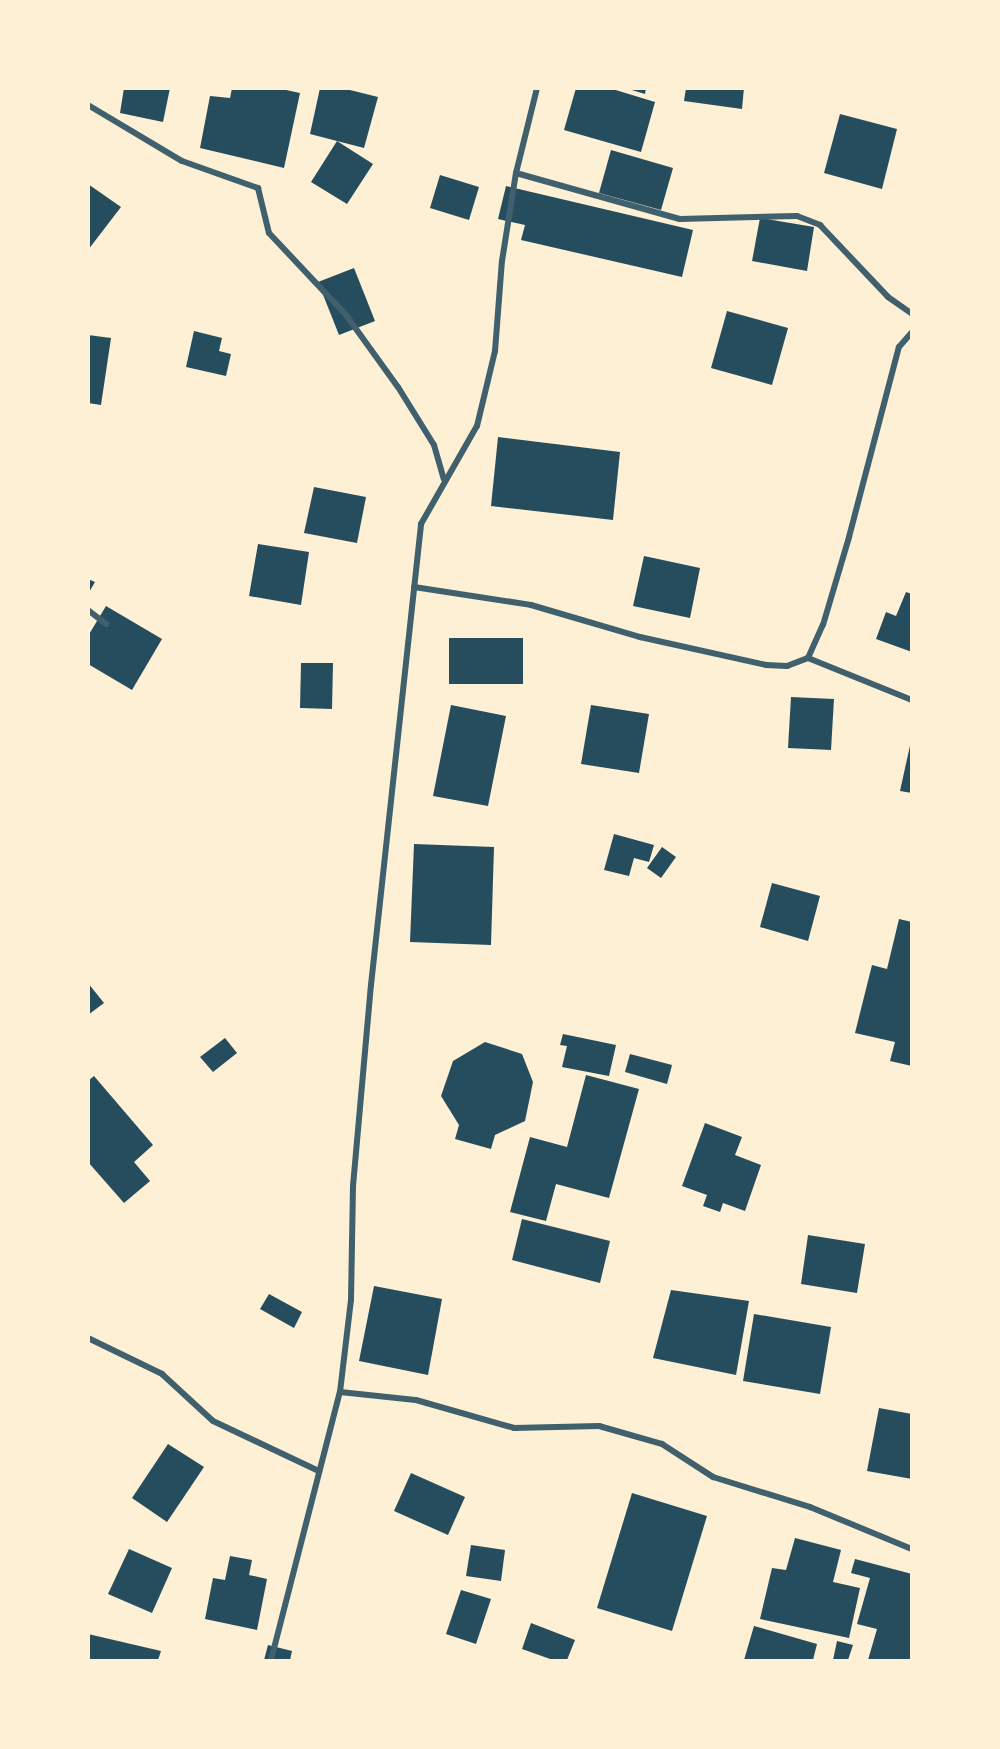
<!DOCTYPE html>
<html>
<head>
<meta charset="utf-8">
<style>
	body { margin:0 }
	#map { position:relative; width:1000px; height:1749px; overflow:hidden; background:#fdf0d5; font-family:Lato,sans-serif }
	div>[style] { position:absolute }
	.building>* { inset:0; background:#264d5e }
	.minor>* { height:6px; margin:-3px; padding:0 3px; transform-origin:3px; border-radius:3px; background:#3f606c }
	span { translate:-50% -50%; white-space:nowrap; text-align:center; line-height:1.15; -webkit-text-stroke:6px #fdf0d5; paint-order:stroke }
	.frame { position:absolute; inset:0; border:90px solid #fdf0d5; pointer-events:none }
</style>
</head>
<body>
<div id="map">
	<div class="building">
		<i style="clip-path:polygon(124px 88px,170px 88px,163px 122px,120px 113px)"></i>
		<i style="clip-path:polygon(232px 88px,277px 88px,300px 93px,284px 168px,200px 148px,210px 96px,230px 98px)"></i>
		<i style="clip-path:polygon(320px 88px,342px 88px,378px 97px,364px 148px,310px 134px)"></i>
		<i style="clip-path:polygon(576px 88px,609px 88px,655px 102px,641px 152px,564px 130px)"></i>
		<i style="clip-path:polygon(625px 88px,646px 88px,645px 94px)"></i>
		<i style="clip-path:polygon(686px 88px,744px 88px,742px 109px,684px 101px)"></i>
		<i style="clip-path:polygon(840px 114px,897px 129px,882px 189px,824px 173px)"></i>
		<i style="clip-path:polygon(337px 141px,373px 164px,347px 204px,311px 182px)"></i>
		<i style="clip-path:polygon(611px 150px,673px 168px,661px 210px,599px 193px)"></i>
		<i style="clip-path:polygon(440px 175px,479px 187px,469px 220px,430px 208px)"></i>
		<i style="clip-path:polygon(88px 184px,121px 207px,88px 250px)"></i>
		<i style="clip-path:polygon(506px 186px,693px 230px,682px 277px,521px 240px,525px 225px,498px 219px)"></i>
		<i style="clip-path:polygon(760px 218px,814px 227px,807px 271px,752px 261px)"></i>
		<i style="clip-path:polygon(354px 268px,375px 321px,339px 335px,318px 282px)"></i>
		<i style="clip-path:polygon(727px 311px,788px 328px,772px 385px,711px 368px)"></i>
		<i style="clip-path:polygon(194px 331px,222px 338px,219px 351px,231px 354px,226px 376px,186px 367px)"></i>
		<i style="clip-path:polygon(88px 335px,111px 338px,101px 405px,88px 403px)"></i>
		<i style="clip-path:polygon(498px 437px,620px 452px,613px 520px,491px 506px)"></i>
		<i style="clip-path:polygon(314px 487px,366px 497px,357px 543px,304px 533px)"></i>
		<i style="clip-path:polygon(258px 544px,309px 552px,301px 605px,249px 596px)"></i>
		<i style="clip-path:polygon(644px 556px,700px 568px,690px 618px,633px 606px)"></i>
		<i style="clip-path:polygon(88px 579px,95px 582px,88px 594px)"></i>
		<i style="clip-path:polygon(906px 592px,912px 594px,912px 652px,876px 639px,886px 612px,896px 616px)"></i>
		<i style="clip-path:polygon(106px 606px,162px 639px,132px 690px,88px 664px,88px 636px)"></i>
		<i style="clip-path:polygon(449px 638px,523px 638px,523px 684px,449px 684px)"></i>
		<i style="clip-path:polygon(301px 663px,333px 663px,332px 709px,300px 708px)"></i>
		<i style="clip-path:polygon(791px 697px,834px 699px,831px 750px,788px 748px)"></i>
		<i style="clip-path:polygon(451px 705px,506px 716px,488px 806px,433px 796px)"></i>
		<i style="clip-path:polygon(591px 705px,649px 714px,639px 773px,581px 764px)"></i>
		<i style="clip-path:polygon(911px 741px,912px 741px,912px 793px,900px 791px)"></i>
		<i style="clip-path:polygon(614px 834px,654px 845px,649px 862px,634px 858px,629px 876px,604px 870px)"></i>
		<i style="clip-path:polygon(414px 844px,494px 847px,491px 945px,410px 942px)"></i>
		<i style="clip-path:polygon(662px 847px,676px 857px,661px 878px,647px 868px)"></i>
		<i style="clip-path:polygon(772px 883px,820px 896px,808px 941px,760px 927px)"></i>
		<i style="clip-path:polygon(899px 919px,912px 922px,912px 1066px,890px 1061px,895px 1042px,855px 1033px,872px 965px,887px 969px)"></i>
		<i style="clip-path:polygon(88px 983px,104px 1003px,88px 1015px)"></i>
		<i style="clip-path:polygon(563px 1034px,616px 1045px,609px 1076px,562px 1067px,567px 1046px,560px 1045px)"></i>
		<i style="clip-path:polygon(225px 1038px,237px 1053px,213px 1072px,200px 1057px)"></i>
		<i style="clip-path:polygon(485px 1042px,522px 1054px,533px 1082px,525px 1121px,495px 1135px,491px 1149px,455px 1139px,459px 1125px,441px 1096px,453px 1061px)"></i>
		<i style="clip-path:polygon(630px 1054px,672px 1065px,667px 1084px,625px 1072px)"></i>
		<i style="clip-path:polygon(586px 1075px,639px 1089px,609px 1198px,556px 1184px,546px 1221px,510px 1212px,530px 1137px,567px 1147px)"></i>
		<i style="clip-path:polygon(94px 1076px,153px 1145px,134px 1162px,150px 1181px,124px 1203px,88px 1162px,88px 1081px)"></i>
		<i style="clip-path:polygon(705px 1123px,742px 1137px,735px 1155px,761px 1165px,745px 1211px,723px 1203px,720px 1212px,703px 1206px,707px 1195px,682px 1186px)"></i>
		<i style="clip-path:polygon(522px 1219px,610px 1241px,600px 1283px,512px 1260px)"></i>
		<i style="clip-path:polygon(808px 1235px,865px 1244px,857px 1293px,801px 1284px)"></i>
		<i style="clip-path:polygon(374px 1286px,442px 1299px,428px 1375px,359px 1361px)"></i>
		<i style="clip-path:polygon(671px 1290px,749px 1301px,736px 1375px,653px 1358px)"></i>
		<i style="clip-path:polygon(269px 1294px,302px 1312px,294px 1328px,260px 1309px)"></i>
		<i style="clip-path:polygon(754px 1314px,831px 1327px,820px 1394px,743px 1381px)"></i>
		<i style="clip-path:polygon(879px 1408px,912px 1414px,912px 1479px,867px 1471px)"></i>
		<i style="clip-path:polygon(168px 1444px,204px 1467px,167px 1522px,132px 1498px)"></i>
		<i style="clip-path:polygon(411px 1473px,465px 1497px,448px 1535px,394px 1511px)"></i>
		<i style="clip-path:polygon(632px 1493px,707px 1516px,672px 1631px,597px 1608px)"></i>
		<i style="clip-path:polygon(795px 1538px,841px 1550px,833px 1582px,860px 1588px,849px 1638px,760px 1619px,772px 1568px,786px 1570px)"></i>
		<i style="clip-path:polygon(471px 1545px,505px 1550px,501px 1581px,466px 1576px)"></i>
		<i style="clip-path:polygon(129px 1549px,172px 1568px,152px 1613px,108px 1594px)"></i>
		<i style="clip-path:polygon(230px 1556px,252px 1560px,249px 1575px,267px 1579px,257px 1630px,205px 1619px,213px 1578px,225px 1580px)"></i>
		<i style="clip-path:polygon(855px 1559px,912px 1574px,912px 1660px,868px 1660px,877px 1629px,857px 1624px,870px 1578px,851px 1573px)"></i>
		<i style="clip-path:polygon(461px 1590px,491px 1599px,476px 1644px,446px 1634px)"></i>
		<i style="clip-path:polygon(531px 1623px,575px 1640px,567px 1660px,553px 1660px,522px 1649px)"></i>
		<i style="clip-path:polygon(754px 1626px,817px 1644px,813px 1660px,744px 1660px)"></i>
		<i style="clip-path:polygon(88px 1634px,161px 1651px,158px 1660px,88px 1660px)"></i>
		<i style="clip-path:polygon(837px 1641px,853px 1645px,848px 1660px,833px 1660px)"></i>
		<i style="clip-path:polygon(268px 1645px,292px 1651px,290px 1660px,264px 1660px)"></i>
	</div>
	<div class="minor">
		<i style="left:88px;top:105px;width:109px;rotate:30.8deg"></i>
		<i style="left:182px;top:161px;width:81px;rotate:19.6deg"></i>
		<i style="left:258px;top:188px;width:46px;rotate:76.3deg"></i>
		<i style="left:269px;top:233px;width:112px;rotate:46.8deg"></i>
		<i style="left:346px;top:315px;width:89px;rotate:54.2deg"></i>
		<i style="left:398px;top:387px;width:68px;rotate:58.2deg"></i>
		<i style="left:434px;top:445px;width:35px;rotate:74deg"></i>
		<i style="left:516px;top:173px;width:170px;rotate:15.7deg"></i>
		<i style="left:680px;top:219px;width:117px;rotate:-1.5deg"></i>
		<i style="left:797px;top:216px;width:25px;rotate:21deg"></i>
		<i style="left:820px;top:225px;width:99px;rotate:46.6deg"></i>
		<i style="left:888px;top:297px;width:29px;rotate:35deg"></i>
		<i style="left:414px;top:587px;width:118px;rotate:8.7deg"></i>
		<i style="left:531px;top:605px;width:114px;rotate:16.4deg"></i>
		<i style="left:640px;top:637px;width:129px;rotate:12.5deg"></i>
		<i style="left:766px;top:665px;width:21px;rotate:3deg"></i>
		<i style="left:787px;top:666px;width:22px;rotate:-21deg"></i>
		<i style="left:808px;top:658px;width:36px;rotate:-66deg"></i>
		<i style="left:823px;top:625px;width:92px;rotate:-73.5deg"></i>
		<i style="left:849px;top:537px;width:196px;rotate:-75.3deg"></i>
		<i style="left:899px;top:347px;width:20px;rotate:-49deg"></i>
		<i style="left:88px;top:610px;width:23px;rotate:38deg"></i>
		<i style="left:808px;top:658px;width:112px;rotate:22deg"></i>
		<i style="left:88px;top:1338px;width:82px;rotate:25.9deg"></i>
		<i style="left:162px;top:1374px;width:69px;rotate:42.7deg"></i>
		<i style="left:213px;top:1421px;width:117px;rotate:25.3deg"></i>
		<i style="left:340px;top:1392px;width:76px;rotate:6deg"></i>
		<i style="left:416px;top:1400px;width:102px;rotate:15.9deg"></i>
		<i style="left:514px;top:1428px;width:85px;rotate:-1.3deg"></i>
		<i style="left:599px;top:1426px;width:66px;rotate:15.9deg"></i>
		<i style="left:662px;top:1444px;width:61px;rotate:32.9deg"></i>
		<i style="left:713px;top:1477px;width:102px;rotate:17.2deg"></i>
		<i style="left:810px;top:1507px;width:110px;rotate:22.4deg"></i>
		<i style="left:271px;top:1660px;width:277px;rotate:-75.6deg"></i>
		<i style="left:340px;top:1392px;width:93px;rotate:-83.2deg"></i>
		<i style="left:351px;top:1300px;width:114px;rotate:-89deg"></i>
		<i style="left:353px;top:1186px;width:202px;rotate:-84.9deg"></i>
		<i style="left:371px;top:985px;width:464px;rotate:-83.8deg"></i>
		<i style="left:421px;top:524px;width:113px;rotate:-60.3deg"></i>
		<i style="left:477px;top:426px;width:77px;rotate:-76.5deg"></i>
		<i style="left:495px;top:351px;width:90px;rotate:-85.6deg"></i>
		<i style="left:502px;top:261px;width:89px;rotate:-81deg"></i>
		<i style="left:516px;top:173px;width:88px;rotate:-76.1deg"></i>
	</div>
	<div class="frame"></div>
</div>
</body>
</html>
